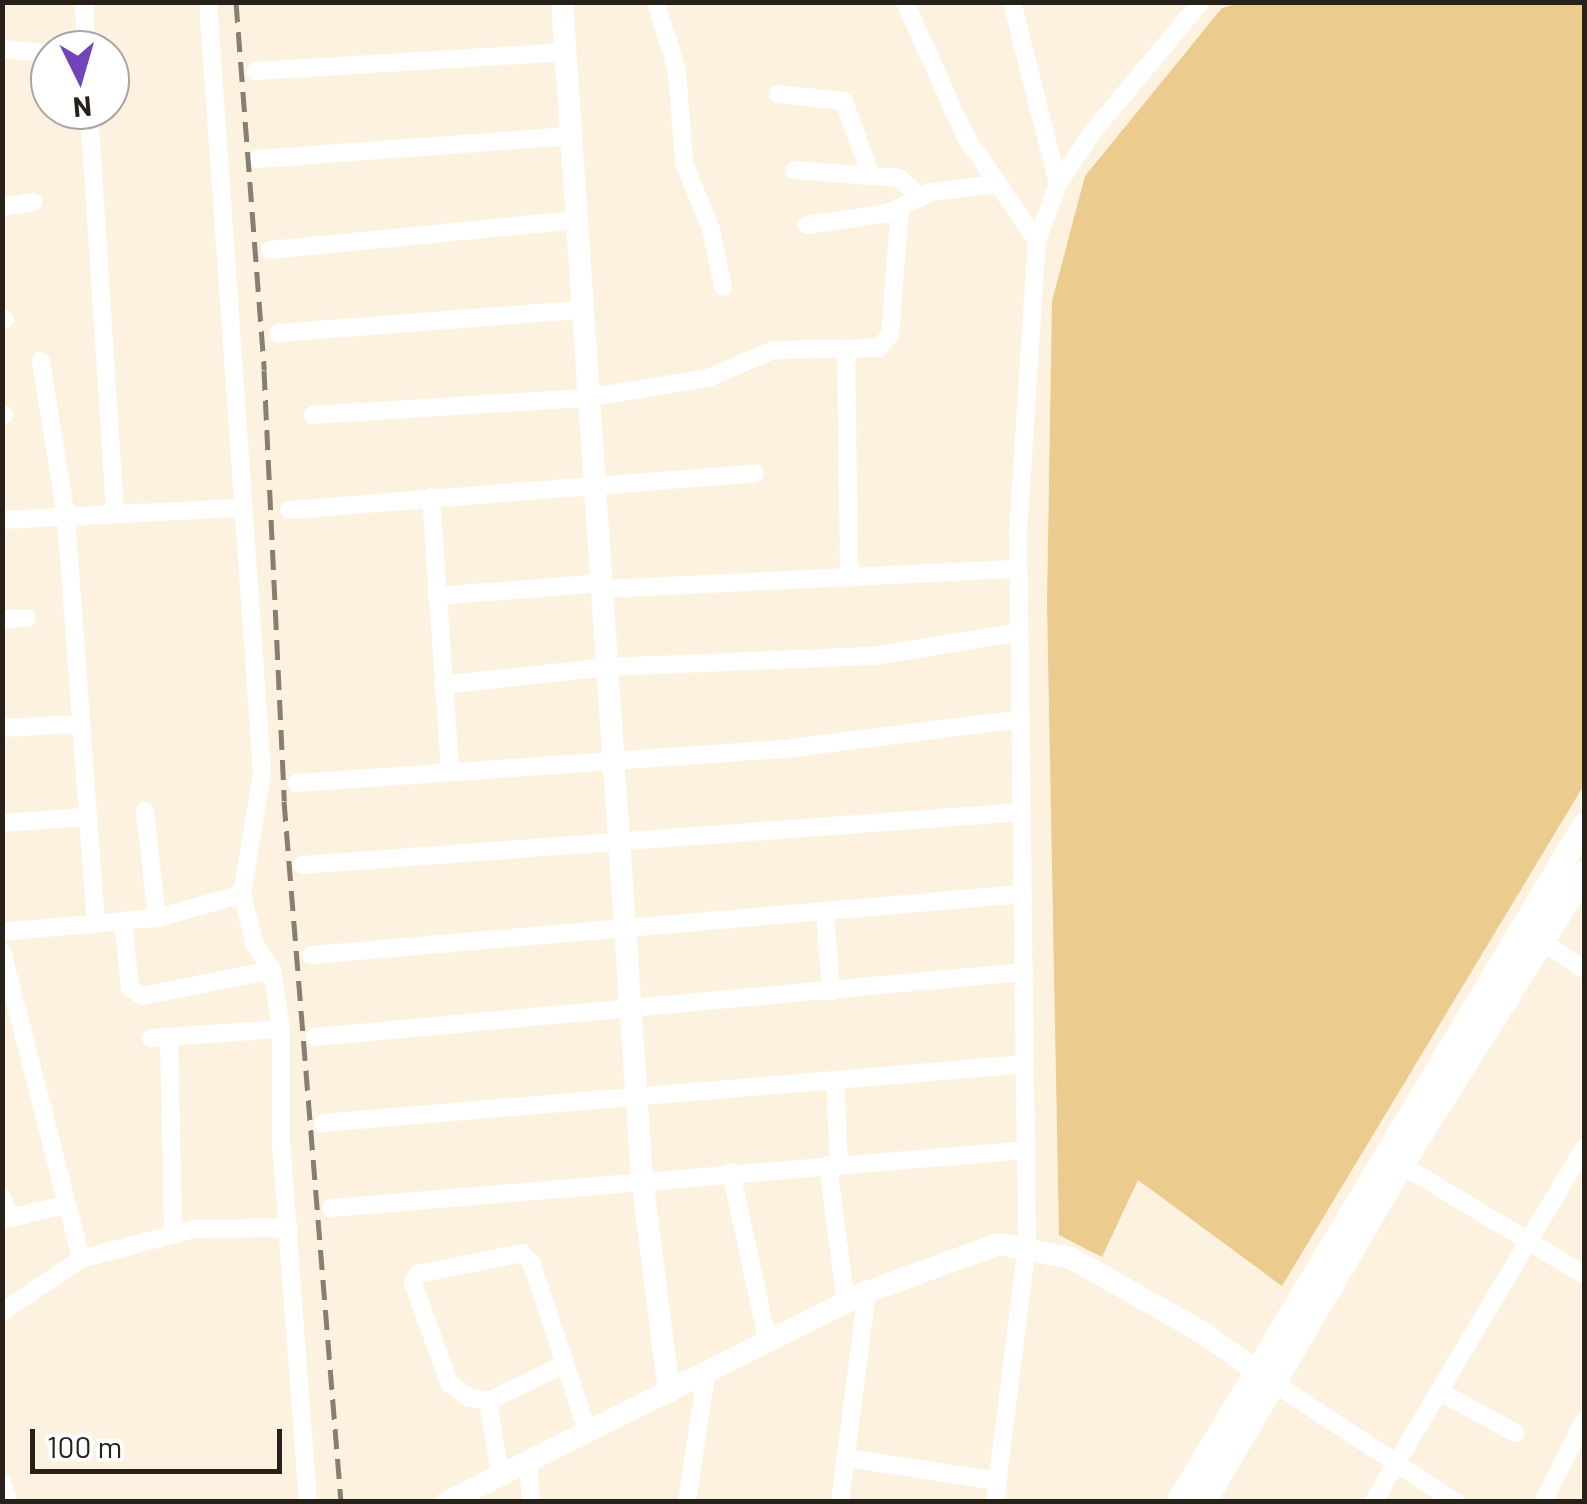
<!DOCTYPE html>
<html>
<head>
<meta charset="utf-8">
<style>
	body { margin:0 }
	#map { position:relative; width:1587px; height:1504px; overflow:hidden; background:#fdf2df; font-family:Barlow,sans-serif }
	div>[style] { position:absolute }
	.green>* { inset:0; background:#eccb8e }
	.minor>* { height:18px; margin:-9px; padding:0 9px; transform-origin:9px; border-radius:9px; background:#fff }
	.tertiary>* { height:22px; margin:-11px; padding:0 11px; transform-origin:11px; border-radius:11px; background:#fff }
	.secondary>* { height:25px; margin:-12.5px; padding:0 12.5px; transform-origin:12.5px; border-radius:12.5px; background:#fff }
	.rail>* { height:5px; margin-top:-2.5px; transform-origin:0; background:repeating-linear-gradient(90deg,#877f72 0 20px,transparent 0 30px) }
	span { translate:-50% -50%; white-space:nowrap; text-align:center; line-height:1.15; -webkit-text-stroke:10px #fff; paint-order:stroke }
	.frame { position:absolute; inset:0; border:5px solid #262119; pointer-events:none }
	.north { position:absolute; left:30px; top:30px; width:100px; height:100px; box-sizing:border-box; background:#fff; border:2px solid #a8a6a3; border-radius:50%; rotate:175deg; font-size:28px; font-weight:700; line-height:40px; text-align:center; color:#262119 }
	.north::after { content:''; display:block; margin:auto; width:35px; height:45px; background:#7244bc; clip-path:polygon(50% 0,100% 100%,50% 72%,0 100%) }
	.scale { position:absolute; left:30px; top:1429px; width:252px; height:45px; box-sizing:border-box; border:5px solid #262119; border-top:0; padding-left:12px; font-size:30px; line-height:35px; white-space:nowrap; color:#262119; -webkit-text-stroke:8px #fff; paint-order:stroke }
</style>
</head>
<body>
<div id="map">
	<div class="green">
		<i style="clip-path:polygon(1240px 3px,1584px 3px,1584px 785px,1282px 1286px,1138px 1180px,1102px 1257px,1059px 1235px,1047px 603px,1052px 301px,1085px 176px,1222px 8px)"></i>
	</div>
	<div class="minor">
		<i style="left:84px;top:2px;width:48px;rotate:87.6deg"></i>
		<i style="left:208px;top:2px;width:773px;rotate:85.99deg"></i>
		<i style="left:262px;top:773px;width:123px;rotate:99.4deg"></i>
		<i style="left:242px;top:894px;width:53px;rotate:75.7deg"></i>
		<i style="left:255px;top:945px;width:30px;rotate:56deg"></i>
		<i style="left:272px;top:970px;width:60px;rotate:81.3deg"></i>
		<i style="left:281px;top:1029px;width:114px;rotate:90deg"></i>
		<i style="left:281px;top:1143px;width:360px;rotate:85.7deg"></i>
		<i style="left:656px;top:2px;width:72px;rotate:73.1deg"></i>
		<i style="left:677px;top:71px;width:92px;rotate:85.6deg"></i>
		<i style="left:684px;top:163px;width:71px;rotate:67.8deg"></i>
		<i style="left:711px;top:229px;width:59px;rotate:78.3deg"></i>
		<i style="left:905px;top:2px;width:147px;rotate:65.9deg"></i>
		<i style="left:965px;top:136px;width:127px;rotate:55.6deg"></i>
		<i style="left:1012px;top:2px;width:188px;rotate:75.8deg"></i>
		<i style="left:2px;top:49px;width:48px;rotate:4.8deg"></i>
		<i style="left:256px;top:71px;width:311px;rotate:-3.5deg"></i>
		<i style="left:778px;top:94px;width:66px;rotate:6.1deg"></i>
		<i style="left:844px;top:101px;width:77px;rotate:70.4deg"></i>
		<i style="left:89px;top:110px;width:405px;rotate:86.3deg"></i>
		<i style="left:258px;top:159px;width:313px;rotate:-4.2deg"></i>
		<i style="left:794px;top:170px;width:105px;rotate:4.4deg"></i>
		<i style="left:899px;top:178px;width:25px;rotate:42deg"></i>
		<i style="left:2px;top:207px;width:32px;rotate:-9deg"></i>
		<i style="left:807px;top:225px;width:82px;rotate:-8.4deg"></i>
		<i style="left:888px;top:213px;width:48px;rotate:-26deg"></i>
		<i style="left:931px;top:192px;width:65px;rotate:-7deg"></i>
		<i style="left:270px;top:250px;width:305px;rotate:-5.6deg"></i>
		<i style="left:2px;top:319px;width:3px"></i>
		<i style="left:278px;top:333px;width:301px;rotate:-4.4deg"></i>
		<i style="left:846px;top:349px;width:229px;rotate:89.2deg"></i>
		<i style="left:41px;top:361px;width:158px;rotate:80.9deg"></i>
		<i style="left:66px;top:517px;width:408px;rotate:85.8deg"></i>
		<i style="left:2px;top:415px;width:2px"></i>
		<i style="left:313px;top:415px;width:275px;rotate:-3.6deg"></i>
		<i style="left:587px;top:398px;width:123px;rotate:-9.4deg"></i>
		<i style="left:708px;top:378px;width:71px;rotate:-23.3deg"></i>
		<i style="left:773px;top:350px;width:106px;rotate:-1.1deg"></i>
		<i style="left:879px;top:348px;width:17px;rotate:-50deg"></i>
		<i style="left:890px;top:335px;width:128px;rotate:-85.5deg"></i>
		<i style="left:431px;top:497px;width:272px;rotate:86deg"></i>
		<i style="left:289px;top:510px;width:467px;rotate:-4.5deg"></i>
		<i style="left:2px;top:520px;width:240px;rotate:-2.9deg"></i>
		<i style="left:604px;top:589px;width:414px;rotate:-2.8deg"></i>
		<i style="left:437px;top:596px;width:167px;rotate:-4.5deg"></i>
		<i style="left:2px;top:619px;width:25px;rotate:-2deg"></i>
		<i style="left:443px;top:685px;width:165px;rotate:-6.3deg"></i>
		<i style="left:607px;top:667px;width:266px;rotate:-2.4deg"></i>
		<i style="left:873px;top:656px;width:148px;rotate:-9.3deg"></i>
		<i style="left:2px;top:728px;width:77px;rotate:-3deg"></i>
		<i style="left:297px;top:783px;width:496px;rotate:-4deg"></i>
		<i style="left:792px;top:748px;width:231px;rotate:-7.2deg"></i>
		<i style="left:145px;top:811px;width:108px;rotate:83.6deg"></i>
		<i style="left:2px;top:823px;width:84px;rotate:-4.1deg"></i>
		<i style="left:302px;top:865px;width:722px;rotate:-4.21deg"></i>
		<i style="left:825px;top:912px;width:80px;rotate:85.7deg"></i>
		<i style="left:123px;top:921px;width:67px;rotate:84deg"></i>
		<i style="left:130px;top:988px;width:14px;rotate:34deg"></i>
		<i style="left:142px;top:996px;width:133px;rotate:-11.3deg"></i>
		<i style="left:2px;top:932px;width:156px;rotate:-5.2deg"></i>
		<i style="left:157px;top:918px;width:88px;rotate:-15.8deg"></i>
		<i style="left:1535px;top:937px;width:59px;rotate:33.1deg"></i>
		<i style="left:2px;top:951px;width:318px;rotate:75.6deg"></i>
		<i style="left:311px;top:955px;width:714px;rotate:-4.9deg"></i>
		<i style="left:169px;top:1037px;width:198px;rotate:88.8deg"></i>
		<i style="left:315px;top:1037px;width:712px;rotate:-5.24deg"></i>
		<i style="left:151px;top:1038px;width:130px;rotate:-4deg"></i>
		<i style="left:835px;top:1080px;width:84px;rotate:87.3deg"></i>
		<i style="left:323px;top:1123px;width:704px;rotate:-4.8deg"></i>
		<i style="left:1392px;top:1159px;width:224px;rotate:31.1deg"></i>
		<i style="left:828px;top:1165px;width:140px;rotate:82.6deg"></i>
		<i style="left:731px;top:1172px;width:171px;rotate:77.8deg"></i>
		<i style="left:2px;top:1197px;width:22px;rotate:69deg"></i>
		<i style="left:331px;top:1208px;width:697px;rotate:-4.77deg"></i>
		<i style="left:2px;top:1220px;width:65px;rotate:-13.4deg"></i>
		<i style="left:2px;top:1312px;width:95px;rotate:-33.9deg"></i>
		<i style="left:81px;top:1259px;width:117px;rotate:-14.9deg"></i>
		<i style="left:194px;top:1229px;width:95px;rotate:-0.6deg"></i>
		<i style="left:1274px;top:1383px;width:217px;rotate:33.3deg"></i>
		<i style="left:1439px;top:1391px;width:87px;rotate:28.9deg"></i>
		<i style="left:488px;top:1401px;width:19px;rotate:-171deg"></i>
		<i style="left:469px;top:1398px;width:25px;rotate:-143deg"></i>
		<i style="left:449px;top:1383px;width:106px;rotate:-109.8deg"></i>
		<i style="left:413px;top:1283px;width:10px;rotate:-61deg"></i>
		<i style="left:418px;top:1274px;width:106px;rotate:-11.4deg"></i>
		<i style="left:522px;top:1253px;width:15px;rotate:48deg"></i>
		<i style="left:532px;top:1264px;width:178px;rotate:71.7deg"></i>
		<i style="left:847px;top:1458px;width:152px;rotate:8.7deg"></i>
		<i style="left:528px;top:1461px;width:41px;rotate:85.8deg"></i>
		<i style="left:500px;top:1474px;width:74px;rotate:-99.3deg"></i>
		<i style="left:488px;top:1401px;width:85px;rotate:-25.7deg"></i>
		<i style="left:2px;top:1482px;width:21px;rotate:71deg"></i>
		<i style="left:687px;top:1502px;width:128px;rotate:-81.5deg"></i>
		<i style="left:840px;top:1502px;width:212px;rotate:-82.7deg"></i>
		<i style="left:995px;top:1502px;width:259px;rotate:-82.9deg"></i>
		<i style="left:1027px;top:1245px;width:713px;rotate:-90.72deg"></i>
		<i style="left:1018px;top:532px;width:292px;rotate:-86.3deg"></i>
		<i style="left:1037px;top:241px;width:61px;rotate:-69.8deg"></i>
		<i style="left:1058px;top:184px;width:66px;rotate:-56.1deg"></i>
		<i style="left:1095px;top:129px;width:165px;rotate:-50.2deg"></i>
		<i style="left:1373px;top:1502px;width:412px;rotate:-59.2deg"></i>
		<i style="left:1543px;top:1502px;width:91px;rotate:-63.2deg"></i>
	</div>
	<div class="tertiary">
		<i style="left:562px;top:2px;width:1179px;rotate:86.11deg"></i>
		<i style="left:642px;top:1178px;width:216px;rotate:82.8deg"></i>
		<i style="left:447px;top:1502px;width:470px;rotate:-26.6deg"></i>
		<i style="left:867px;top:1292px;width:140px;rotate:-20deg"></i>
		<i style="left:999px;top:1244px;width:73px;rotate:11deg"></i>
		<i style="left:1071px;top:1258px;width:150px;rotate:29.5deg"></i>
		<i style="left:1202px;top:1332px;width:86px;rotate:35.5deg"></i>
	</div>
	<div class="secondary">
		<i style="left:1178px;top:1502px;width:789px;rotate:-59.05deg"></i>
		<i style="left:1203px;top:1502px;width:392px;rotate:-59.6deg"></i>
		<i style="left:1401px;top:1164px;width:344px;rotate:-57.8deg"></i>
	</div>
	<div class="rail">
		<i style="left:236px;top:2px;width:369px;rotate:85.6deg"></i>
		<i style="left:264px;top:370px;width:431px;rotate:87.3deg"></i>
		<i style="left:284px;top:801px;width:703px;rotate:85.35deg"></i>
	</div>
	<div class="frame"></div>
	<div class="north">N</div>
	<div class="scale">100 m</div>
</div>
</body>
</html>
